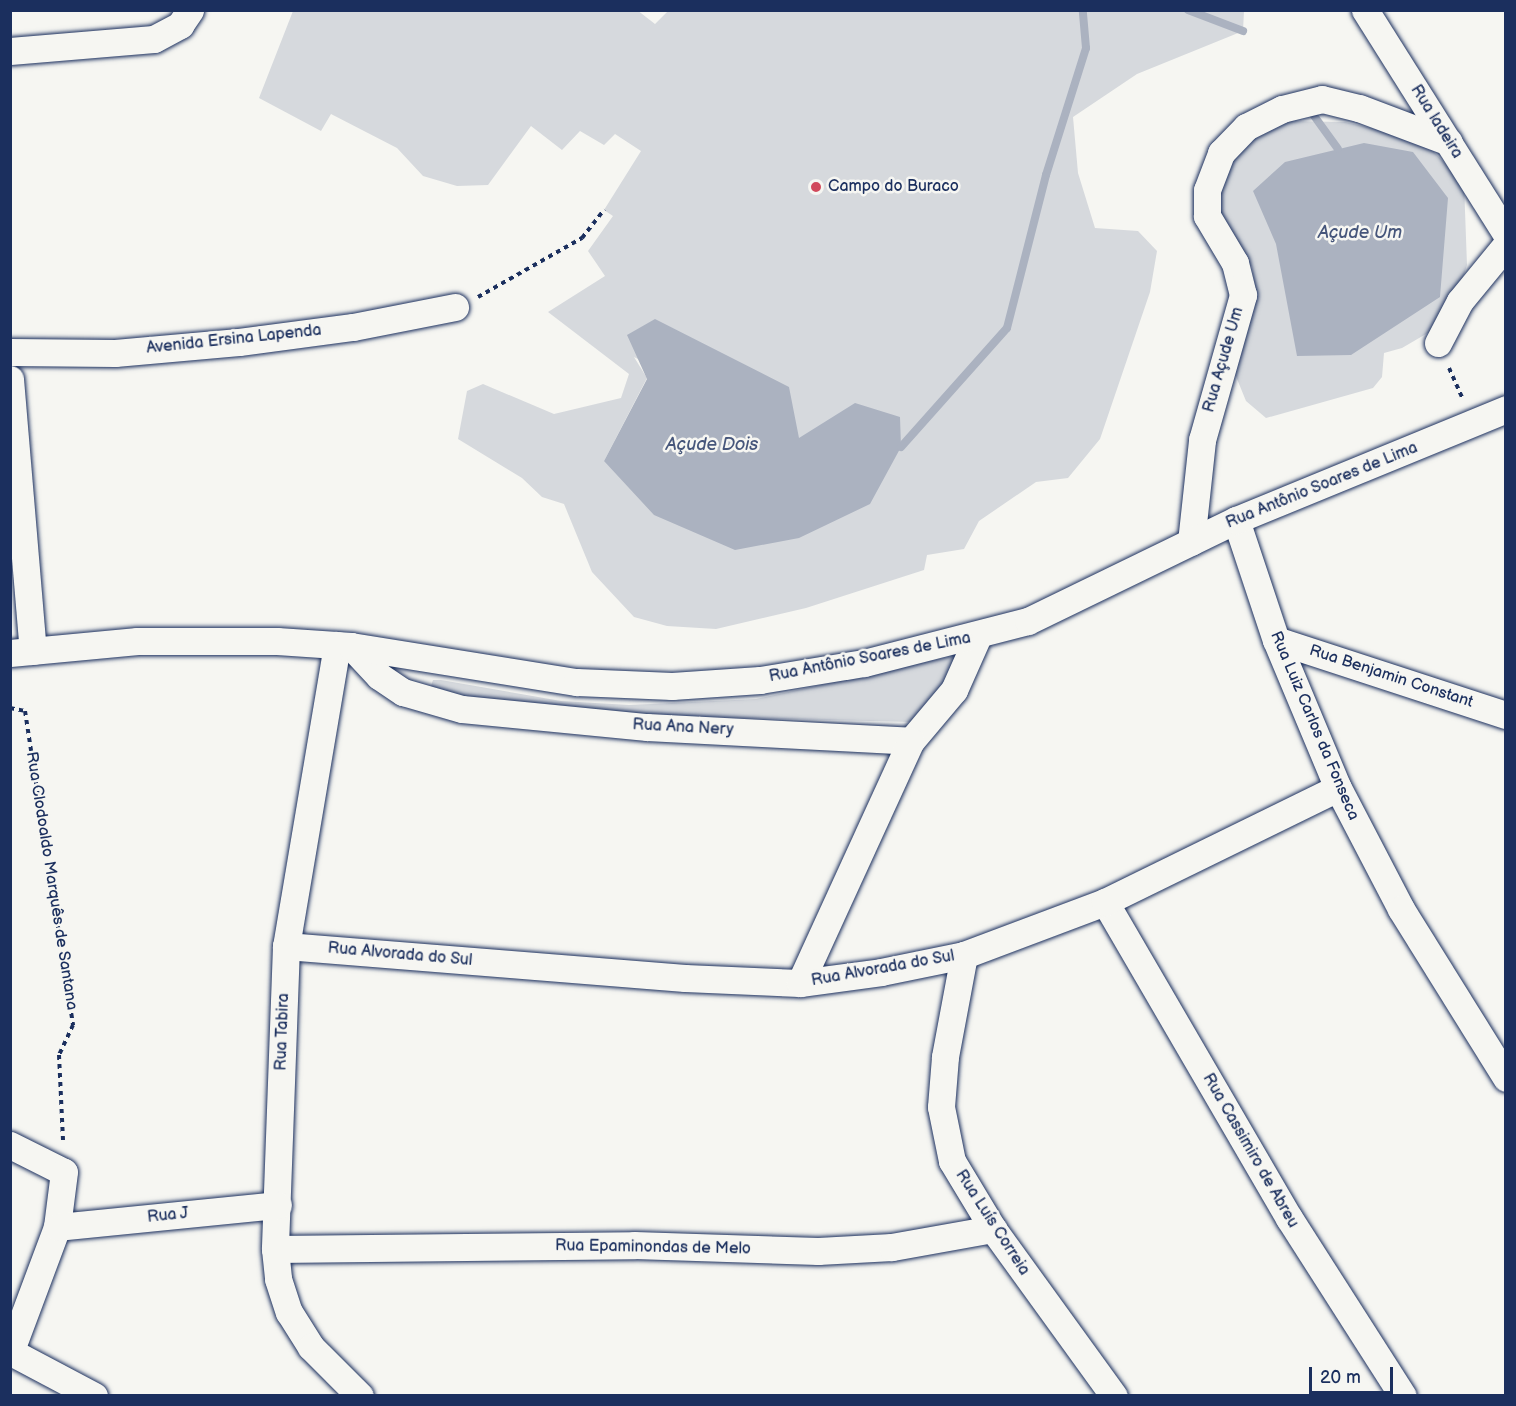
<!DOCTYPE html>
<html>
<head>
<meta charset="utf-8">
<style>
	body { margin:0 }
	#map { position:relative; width:1516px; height:1406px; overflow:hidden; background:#f6f6f2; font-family:"Balsamiq Sans",sans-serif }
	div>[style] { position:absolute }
	.green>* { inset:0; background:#d6d9dd }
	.water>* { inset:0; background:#abb2c0 }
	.stream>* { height:8px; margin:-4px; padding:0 4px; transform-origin:4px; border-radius:4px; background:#abb2c0 }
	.path>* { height:4px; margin-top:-2px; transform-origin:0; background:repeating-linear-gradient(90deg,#1b2f5e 0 4.5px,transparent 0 9px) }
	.roads { filter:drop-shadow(0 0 2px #1b2f5e) drop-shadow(0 0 2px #1b2f5e) }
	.minor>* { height:27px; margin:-13.5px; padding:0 13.5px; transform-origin:13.5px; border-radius:13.5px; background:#f6f6f2 }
	.dots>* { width:16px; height:16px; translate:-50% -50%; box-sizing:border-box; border:3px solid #f6f6f2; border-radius:50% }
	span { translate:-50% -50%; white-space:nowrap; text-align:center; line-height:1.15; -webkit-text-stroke:5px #f6f6f2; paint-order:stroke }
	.street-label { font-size:16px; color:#1b2f5e }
	.poi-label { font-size:16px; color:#1b2f5e }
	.left { translate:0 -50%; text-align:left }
	.water-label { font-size:18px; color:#46567b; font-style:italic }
	.frame { position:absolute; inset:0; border:12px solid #1b2f5e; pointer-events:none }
	.scale { position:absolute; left:1309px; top:1367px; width:84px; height:27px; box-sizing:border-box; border:3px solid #1b2f5e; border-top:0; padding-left:8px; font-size:18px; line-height:21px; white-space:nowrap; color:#1b2f5e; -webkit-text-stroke:4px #f6f6f2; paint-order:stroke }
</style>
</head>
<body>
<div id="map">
	<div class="green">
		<i style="clip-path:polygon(evenodd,637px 10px,655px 24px,669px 10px,1244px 11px,1243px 31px,1137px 74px,1073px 117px,1078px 173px,1095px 228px,1138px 231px,1157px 251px,1150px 292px,1100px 439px,1068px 478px,1036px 482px,979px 521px,964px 549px,927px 555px,924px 570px,806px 608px,716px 629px,667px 626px,634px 617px,592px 572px,564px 504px,542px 497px,522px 478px,458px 439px,467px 391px,483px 384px,554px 414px,621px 398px,629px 374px,548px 312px,605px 276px,588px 251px,613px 216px,604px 210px,641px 151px,615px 134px,604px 145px,580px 131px,562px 150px,531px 126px,488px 185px,457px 186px,423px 176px,397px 148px,331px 114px,321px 131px,259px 98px,293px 11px,637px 10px,634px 357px,799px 439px,604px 461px,647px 378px,634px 357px)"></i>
		<i style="clip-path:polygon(1283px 121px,1345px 122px,1397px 134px,1433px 151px,1464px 183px,1467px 265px,1457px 295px,1438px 327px,1402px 348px,1384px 353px,1382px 377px,1373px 388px,1266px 418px,1246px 401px,1235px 374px,1256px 293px,1252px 267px,1223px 224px,1219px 200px,1230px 166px,1250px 136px)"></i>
		<i style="clip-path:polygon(967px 653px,913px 722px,661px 716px,449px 697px,430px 689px,433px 680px,441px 680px,561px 701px,629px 705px,756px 699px)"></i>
	</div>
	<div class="water">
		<i style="clip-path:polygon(1364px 143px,1413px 152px,1448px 198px,1440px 297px,1351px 355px,1297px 356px,1276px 244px,1253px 191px,1285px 162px)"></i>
		<i style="clip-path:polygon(655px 319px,789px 387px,799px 438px,855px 403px,900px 417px,901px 447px,870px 504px,799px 538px,735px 550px,654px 515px,604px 461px,647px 379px,627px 335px)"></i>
	</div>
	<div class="stream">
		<i style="left:1188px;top:10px;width:59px;rotate:20.9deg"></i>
		<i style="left:1312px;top:113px;width:44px;rotate:54.2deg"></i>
		<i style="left:901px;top:447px;width:159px;rotate:-48.3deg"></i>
		<i style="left:1007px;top:328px;width:158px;rotate:-75.7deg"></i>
		<i style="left:1046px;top:175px;width:133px;rotate:-72.5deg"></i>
		<i style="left:1086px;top:48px;width:38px;rotate:-95deg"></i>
	</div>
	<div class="path">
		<i style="left:478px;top:297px;width:120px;rotate:-29.6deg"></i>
		<i style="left:582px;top:238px;width:36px;rotate:-52deg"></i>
		<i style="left:1449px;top:368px;width:35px;rotate:66deg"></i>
		<i style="left:10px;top:708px;width:15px;rotate:11deg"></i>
		<i style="left:25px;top:711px;width:318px;rotate:81.3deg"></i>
		<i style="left:73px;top:1025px;width:33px;rotate:115deg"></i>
		<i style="left:59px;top:1055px;width:86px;rotate:87.3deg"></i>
	</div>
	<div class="roads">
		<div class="minor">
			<i style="left:1365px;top:10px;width:265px;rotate:57.8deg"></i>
			<i style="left:10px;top:51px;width:144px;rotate:-4.8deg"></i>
			<i style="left:154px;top:39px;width:30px;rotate:-28deg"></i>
			<i style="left:180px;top:25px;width:18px;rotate:-56deg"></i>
			<i style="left:1438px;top:343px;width:47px;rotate:-62.4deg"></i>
			<i style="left:1460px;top:301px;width:72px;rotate:-50.6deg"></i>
			<i style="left:10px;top:352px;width:105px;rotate:0.5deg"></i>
			<i style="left:115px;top:353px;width:124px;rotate:-5.1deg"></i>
			<i style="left:239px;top:342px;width:115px;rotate:-7.5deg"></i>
			<i style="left:353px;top:327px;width:104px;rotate:-11.1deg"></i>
			<i style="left:10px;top:379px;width:273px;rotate:85.2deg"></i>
			<i style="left:1236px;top:520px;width:126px;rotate:71.6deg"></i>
			<i style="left:1276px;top:640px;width:160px;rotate:67.3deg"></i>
			<i style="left:1338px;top:788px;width:136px;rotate:62.5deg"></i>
			<i style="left:1401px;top:909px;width:199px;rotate:58.1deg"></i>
			<i style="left:1191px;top:542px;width:103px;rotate:-83.8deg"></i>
			<i style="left:1202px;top:440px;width:151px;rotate:-74.2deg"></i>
			<i style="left:1243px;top:295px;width:33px;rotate:-104deg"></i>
			<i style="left:1235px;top:263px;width:55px;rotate:-120.8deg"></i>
			<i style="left:1207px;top:216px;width:26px;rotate:-90deg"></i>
			<i style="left:1207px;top:190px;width:40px;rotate:-69deg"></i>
			<i style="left:1221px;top:153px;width:36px;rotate:-46deg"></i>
			<i style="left:1246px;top:127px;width:40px;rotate:-26.6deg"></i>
			<i style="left:1282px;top:109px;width:41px;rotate:-14deg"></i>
			<i style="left:1322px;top:99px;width:38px;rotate:14deg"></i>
			<i style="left:1359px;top:108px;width:96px;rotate:20.7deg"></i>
			<i style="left:1276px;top:640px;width:242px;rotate:18.1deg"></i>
			<i style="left:337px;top:645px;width:305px;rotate:99.6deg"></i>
			<i style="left:286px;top:946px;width:303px;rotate:92.1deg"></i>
			<i style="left:275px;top:1249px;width:30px;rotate:84deg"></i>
			<i style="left:278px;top:1279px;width:35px;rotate:72deg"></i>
			<i style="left:289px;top:1312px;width:41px;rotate:57.8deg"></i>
			<i style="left:311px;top:1347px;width:69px;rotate:45deg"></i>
			<i style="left:351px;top:646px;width:41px;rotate:47deg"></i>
			<i style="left:379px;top:676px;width:29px;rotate:34deg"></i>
			<i style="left:403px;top:692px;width:61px;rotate:16.1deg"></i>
			<i style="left:462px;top:709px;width:186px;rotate:5.6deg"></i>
			<i style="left:647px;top:727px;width:264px;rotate:3deg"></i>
			<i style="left:911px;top:741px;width:67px;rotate:-49.9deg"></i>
			<i style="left:954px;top:690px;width:59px;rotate:-66deg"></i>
			<i style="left:10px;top:653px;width:128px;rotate:-5.4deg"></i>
			<i style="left:137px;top:641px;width:140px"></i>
			<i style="left:277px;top:641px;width:74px;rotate:3.9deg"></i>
			<i style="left:351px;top:646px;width:229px;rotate:9.1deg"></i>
			<i style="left:577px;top:682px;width:95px;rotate:2.4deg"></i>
			<i style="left:672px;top:686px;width:88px;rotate:-3.9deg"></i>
			<i style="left:760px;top:680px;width:105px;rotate:-9.3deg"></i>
			<i style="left:864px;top:663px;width:169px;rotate:-14.4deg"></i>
			<i style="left:1028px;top:621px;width:231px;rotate:-25.9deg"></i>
			<i style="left:1236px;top:520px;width:292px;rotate:-22.3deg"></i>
			<i style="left:1105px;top:902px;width:366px;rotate:59.8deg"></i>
			<i style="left:1289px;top:1218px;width:211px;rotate:57.4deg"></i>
			<i style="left:286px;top:946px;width:400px;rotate:4.6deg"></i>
			<i style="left:685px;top:978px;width:115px;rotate:2.5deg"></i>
			<i style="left:800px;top:983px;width:82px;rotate:-7.7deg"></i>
			<i style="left:881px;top:972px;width:85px;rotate:-11.6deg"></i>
			<i style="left:964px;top:955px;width:151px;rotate:-20.6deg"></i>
			<i style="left:1105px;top:902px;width:259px;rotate:-26.1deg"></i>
			<i style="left:964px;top:955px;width:104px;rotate:100.6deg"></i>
			<i style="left:945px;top:1057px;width:50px;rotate:94.6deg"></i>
			<i style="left:941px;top:1107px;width:55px;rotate:78.5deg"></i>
			<i style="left:952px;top:1161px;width:79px;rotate:58.9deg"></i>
			<i style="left:993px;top:1229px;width:206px;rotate:54.1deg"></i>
			<i style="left:800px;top:983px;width:266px;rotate:-65.4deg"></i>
			<i style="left:10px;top:1145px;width:60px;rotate:26.6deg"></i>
			<i style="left:64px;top:1172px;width:55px;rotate:97.3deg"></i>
			<i style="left:57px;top:1227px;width:134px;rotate:110.5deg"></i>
			<i style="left:57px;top:1227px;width:222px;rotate:-5.7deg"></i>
			<i style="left:275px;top:1249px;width:359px;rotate:-0.6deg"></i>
			<i style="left:634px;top:1245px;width:184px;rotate:1.9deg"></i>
			<i style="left:818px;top:1251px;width:74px;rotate:-3.1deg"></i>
			<i style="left:892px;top:1247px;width:103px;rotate:-10.1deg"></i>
			<i style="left:11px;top:1352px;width:94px;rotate:27.9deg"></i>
		</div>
	</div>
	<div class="dots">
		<i style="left:816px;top:187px;background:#d1495b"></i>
	</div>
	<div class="street-label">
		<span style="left:1436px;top:122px;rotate:58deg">Rua ladeira</span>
		<span style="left:234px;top:340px;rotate:-6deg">Avenida Ersina Lapenda</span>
		<span style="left:1224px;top:360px;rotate:-74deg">Rua Açude Um</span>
		<span style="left:1322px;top:486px;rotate:-22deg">Rua Antônio Soares de Lima</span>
		<span style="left:870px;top:658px;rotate:-11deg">Rua Antônio Soares de Lima</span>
		<span style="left:1391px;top:677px;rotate:18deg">Rua Benjamin Constant</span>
		<span style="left:1314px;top:726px;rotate:67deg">Rua Luiz Carlos da Fonseca</span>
		<span style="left:683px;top:728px;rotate:3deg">Rua Ana Nery</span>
		<span style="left:51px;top:881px;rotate:81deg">Rua Clodoaldo Marquês de Santana</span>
		<span style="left:400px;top:955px;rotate:5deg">Rua Alvorada do Sul</span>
		<span style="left:883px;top:969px;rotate:-10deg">Rua Alvorada do Sul</span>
		<span style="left:283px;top:1032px;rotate:-88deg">Rua Tabira</span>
		<span style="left:1250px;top:1151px;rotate:60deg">Rua Cassimiro de Abreu</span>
		<span style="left:168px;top:1216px;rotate:-6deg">Rua J</span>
		<span style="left:992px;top:1223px;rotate:57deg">Rua Luís Correia</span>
		<span style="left:653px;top:1248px;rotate:1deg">Rua Epaminondas de Melo</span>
	</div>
	<div class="poi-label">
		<span class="left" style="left:828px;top:187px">Campo do Buraco</span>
	</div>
	<div class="water-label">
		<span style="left:1360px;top:233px">Açude Um</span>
		<span style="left:712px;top:445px">Açude Dois</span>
	</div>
	<div class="frame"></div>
	<div class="scale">20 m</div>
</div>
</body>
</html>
